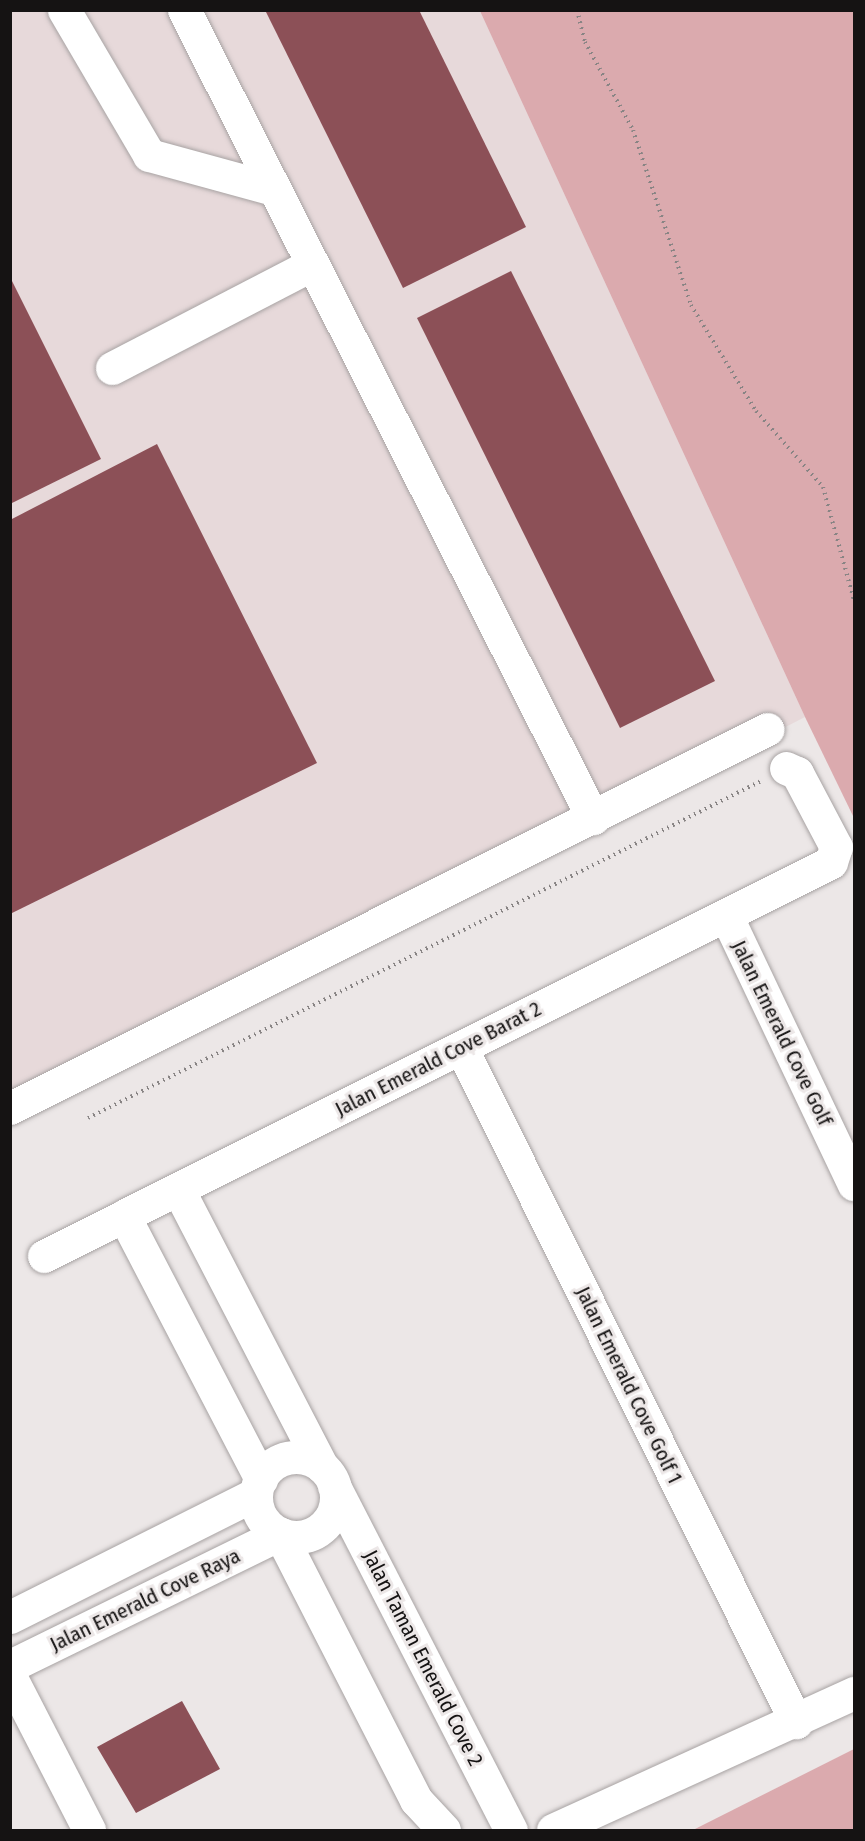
<!DOCTYPE html>
<html>
<head>
<meta charset="utf-8">
<style>
	body { margin:0 }
	#map { position:relative; width:865px; height:1841px; overflow:hidden; background:#ece7e7; font-family:"Fira Sans Condensed",sans-serif }
	div>[style] { position:absolute }
	.built>* { inset:0; background:#e7d9da }
	.green>* { inset:0; background:#dbaaae }
	.building>* { inset:0; background:#8c5057 }
	.path>* { height:4px; margin-top:-2px; transform-origin:0; background:repeating-linear-gradient(90deg,#888484 0 1.5px,transparent 0 6px) }
	.roads { filter:drop-shadow(0 0 2px #a8a3a3) drop-shadow(0 0 2px #a8a3a3) }
	.minor>* { height:33px; margin:-16.5px; padding:0 16.5px; transform-origin:16.5px; border-radius:16.5px; background:#fff }
	.minor>.ring { margin:-16.5px; padding:0; box-sizing:content-box; background:none; border:33px solid #fff; border-radius:50% }
	span { translate:-50% -50%; white-space:nowrap; text-align:center; line-height:1.15; -webkit-text-stroke:6px #ece7e7; paint-order:stroke }
	.street-label { font-size:21px; color:#151313 }
	.frame { position:absolute; inset:0; border:12px solid #151313; pointer-events:none }
</style>
</head>
<body>
<div id="map">
	<div class="built">
		<i style="clip-path:polygon(11px 11px,480px 11px,805px 717px,11px 1122px)"></i>
	</div>
	<div class="green">
		<i style="clip-path:polygon(480px 11px,854px 11px,854px 818px,805px 717px)"></i>
		<i style="clip-path:polygon(854px 1749px,854px 1830px,693px 1830px)"></i>
	</div>
	<div class="building">
		<i style="clip-path:polygon(265px 10px,419px 10px,526px 227px,403px 288px)"></i>
		<i style="clip-path:polygon(511px 271px,715px 681px,620px 728px,417px 318px)"></i>
		<i style="clip-path:polygon(10px 277px,101px 459px,10px 504px)"></i>
		<i style="clip-path:polygon(157px 444px,317px 763px,10px 914px,10px 520px)"></i>
		<i style="clip-path:polygon(182px 1701px,220px 1769px,136px 1813px,97px 1747px)"></i>
	</div>
	<div class="path">
		<i style="left:577px;top:10px;width:33px;rotate:76deg"></i>
		<i style="left:585px;top:42px;width:100px;rotate:61.4deg"></i>
		<i style="left:633px;top:130px;width:184px;rotate:71.7deg"></i>
		<i style="left:691px;top:305px;width:124px;rotate:58.5deg"></i>
		<i style="left:756px;top:411px;width:101px;rotate:48.6deg"></i>
		<i style="left:823px;top:487px;width:117px;rotate:74.7deg"></i>
		<i style="left:88px;top:1118px;width:753px;rotate:-26.6deg"></i>
	</div>
	<div class="roads">
		<div class="minor">
			<i style="left:64px;top:10px;width:168px;rotate:59.6deg"></i>
			<i style="left:149px;top:155px;width:129px;rotate:15.3deg"></i>
			<i style="left:184px;top:10px;width:906px;rotate:63.15deg"></i>
			<i style="left:112px;top:368px;width:224px;rotate:-27.4deg"></i>
			<i style="left:726px;top:915px;width:298px;rotate:64.6deg"></i>
			<i style="left:461px;top:1047px;width:754px;rotate:63.6deg"></i>
			<i style="left:10px;top:1108px;width:847px;rotate:-26.57deg"></i>
			<i style="left:178px;top:1189px;width:313px;rotate:62.6deg"></i>
			<i style="left:124px;top:1216px;width:297px;rotate:62.5deg"></i>
			<i style="left:44px;top:1256px;width:880px;rotate:-26.59deg"></i>
			<i style="left:831px;top:862px;width:16px;rotate:-72deg"></i>
			<i style="left:836px;top:847px;width:84px;rotate:-117.8deg"></i>
			<i style="left:797px;top:773px;width:12px;rotate:-156deg"></i>
			<i class="ring" style="left:256px;top:1457px;width:47px;height:47px"></i>
			<i style="left:334px;top:1486px;width:387px;rotate:62.8deg"></i>
			<i style="left:10px;top:1617px;width:275px;rotate:-26.6deg"></i>
			<i style="left:10px;top:1666px;width:301px;rotate:-26.1deg"></i>
			<i style="left:280px;top:1534px;width:299px;rotate:62.9deg"></i>
			<i style="left:416px;top:1800px;width:41px;rotate:47deg"></i>
			<i style="left:10px;top:1676px;width:173px;rotate:62.8deg"></i>
			<i style="left:553px;top:1830px;width:331px;rotate:-24.5deg"></i>
		</div>
	</div>
	<div class="street-label">
		<span style="left:782px;top:1033px;rotate:64deg">Jalan Emerald Cove Golf</span>
		<span style="left:438px;top:1059px;rotate:-27deg">Jalan Emerald Cove Barat 2</span>
		<span style="left:629px;top:1385px;rotate:64deg">Jalan Emerald Cove Golf 1</span>
		<span style="left:145px;top:1600px;rotate:-26deg">Jalan Emerald Cove Raya</span>
		<span style="left:423px;top:1658px;rotate:63deg">Jalan Taman Emerald Cove 2</span>
	</div>
	<div class="frame"></div>
</div>
</body>
</html>
